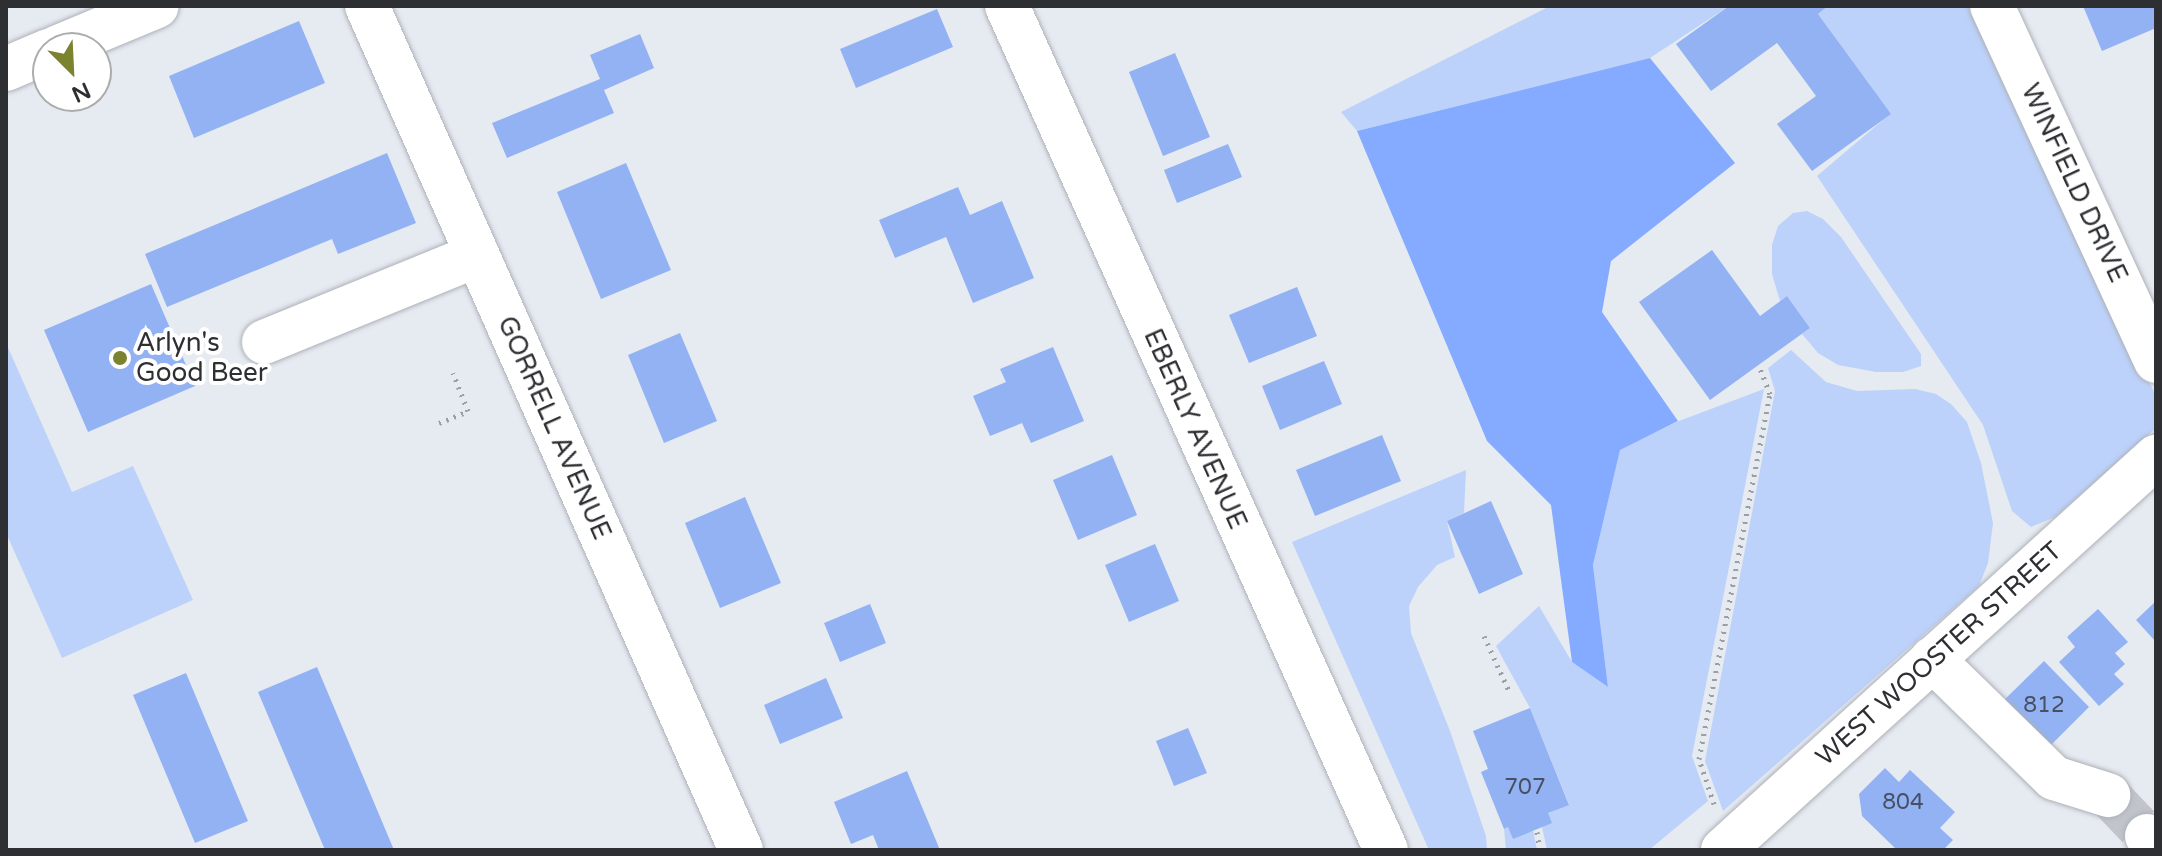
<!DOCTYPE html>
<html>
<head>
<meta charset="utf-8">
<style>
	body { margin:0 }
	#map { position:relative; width:2162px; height:856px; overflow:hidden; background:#e6eaf1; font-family:"Varela Round",sans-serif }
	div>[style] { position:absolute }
	.green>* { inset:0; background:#bdd2fb }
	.forest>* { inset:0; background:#84abff }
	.building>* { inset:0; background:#92b2f4 }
	.minor-tunnel>* { height:44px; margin-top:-22px; transform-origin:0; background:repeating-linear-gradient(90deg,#c1c5cb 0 44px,transparent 0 66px) }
	.path>* { height:5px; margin-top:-2.5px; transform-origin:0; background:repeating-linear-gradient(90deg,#9b9ea3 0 2px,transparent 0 8px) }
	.roads { filter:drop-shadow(0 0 2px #adb1b8) drop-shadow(0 0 2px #adb1b8) }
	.minor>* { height:44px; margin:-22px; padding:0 22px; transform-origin:22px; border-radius:22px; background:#fff }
	.major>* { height:44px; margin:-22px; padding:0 22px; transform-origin:22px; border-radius:22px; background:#fff }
	.dots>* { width:22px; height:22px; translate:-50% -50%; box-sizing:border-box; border:4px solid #fff; border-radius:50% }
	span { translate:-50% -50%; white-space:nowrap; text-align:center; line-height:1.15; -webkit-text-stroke:8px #fff; paint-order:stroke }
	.number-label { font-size:22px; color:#475062 }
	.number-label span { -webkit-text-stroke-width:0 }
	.street-label { font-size:26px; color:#2e2f32 }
	.poi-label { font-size:26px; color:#2e2f32 }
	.left { translate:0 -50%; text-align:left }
	.frame { position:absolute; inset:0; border:8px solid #2e2f32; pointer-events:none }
	.north { position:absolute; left:32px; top:32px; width:80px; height:80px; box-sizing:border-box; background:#fff; border:2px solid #abacad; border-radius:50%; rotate:156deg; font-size:22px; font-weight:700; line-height:32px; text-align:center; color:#2e2f32 }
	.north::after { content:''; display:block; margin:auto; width:28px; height:36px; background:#7b832f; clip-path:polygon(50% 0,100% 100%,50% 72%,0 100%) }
</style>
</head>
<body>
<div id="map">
	<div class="green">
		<i style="clip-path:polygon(1550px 6px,1729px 6px,1650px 58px,1357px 131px,1341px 112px)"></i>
		<i style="clip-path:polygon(1828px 6px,1977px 6px,2155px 394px,2155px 429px,2055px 517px,2031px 527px,2012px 511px,1983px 425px,1817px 176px,1890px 114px,1818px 14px)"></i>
		<i style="clip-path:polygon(1807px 211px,1823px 219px,1841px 237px,1921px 354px,1921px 366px,1903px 372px,1876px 372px,1838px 365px,1818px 353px,1802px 334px,1810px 328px,1787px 296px,1780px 301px,1772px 274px,1772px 245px,1778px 226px,1793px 213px)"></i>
		<i style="clip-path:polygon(6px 343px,72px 492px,133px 466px,193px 600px,62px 658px,6px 533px)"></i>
		<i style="clip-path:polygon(1791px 350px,1826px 382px,1857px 391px,1915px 389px,1936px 394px,1951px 404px,1967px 422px,1981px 463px,1993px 523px,1988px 563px,1979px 586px,1723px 811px,1705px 761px,1775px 391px,1768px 368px)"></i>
		<i style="clip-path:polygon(1764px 389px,1692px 756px,1708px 801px,1649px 850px,1547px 850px,1542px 827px,1548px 813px,1569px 804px,1530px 708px,1496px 646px,1539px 606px,1572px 662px,1608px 687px,1593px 565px,1620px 449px,1679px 421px)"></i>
		<i style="clip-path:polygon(1466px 470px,1464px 513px,1447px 521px,1455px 557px,1437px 565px,1418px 587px,1409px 606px,1411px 633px,1450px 731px,1486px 836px,1487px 850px,1429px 850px,1292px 542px)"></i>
		<i style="clip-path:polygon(1508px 827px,1533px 830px,1537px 850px,1506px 850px,1504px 829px)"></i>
	</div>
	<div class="forest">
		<i style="clip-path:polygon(1650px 58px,1735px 163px,1611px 261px,1602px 312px,1678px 421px,1620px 450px,1593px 565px,1608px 687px,1572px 662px,1551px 505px,1487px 441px,1357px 131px)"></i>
	</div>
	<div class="building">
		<i style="clip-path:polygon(1729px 6px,1828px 6px,1818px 14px,1891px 114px,1812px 171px,1777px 124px,1816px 96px,1777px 43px,1711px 91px,1676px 44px)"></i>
		<i style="clip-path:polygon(2083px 6px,2156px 6px,2156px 28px,2102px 51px)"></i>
		<i style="clip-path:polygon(937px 9px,953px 47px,856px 88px,840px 49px)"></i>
		<i style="clip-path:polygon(299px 21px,325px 83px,194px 138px,169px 76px)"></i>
		<i style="clip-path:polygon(640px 34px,654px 68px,604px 90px,614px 113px,507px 158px,492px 123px,600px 79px,590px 55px)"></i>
		<i style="clip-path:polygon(1175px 53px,1210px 137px,1163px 156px,1129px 72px)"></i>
		<i style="clip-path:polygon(1228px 144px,1242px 177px,1177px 203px,1164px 170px)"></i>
		<i style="clip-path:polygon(387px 153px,416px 223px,338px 254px,332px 239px,167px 307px,145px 254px)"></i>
		<i style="clip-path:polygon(626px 163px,671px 270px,601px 299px,557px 192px)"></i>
		<i style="clip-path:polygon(958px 187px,970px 215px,1002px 201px,1034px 278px,973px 303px,946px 237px,895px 258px,879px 220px)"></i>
		<i style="clip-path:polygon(1712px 250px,1760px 316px,1787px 296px,1810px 328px,1710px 400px,1639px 302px)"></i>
		<i style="clip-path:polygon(151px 284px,195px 386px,88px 432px,44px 330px)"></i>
		<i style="clip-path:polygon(1297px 287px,1317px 336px,1249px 363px,1229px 315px)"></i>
		<i style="clip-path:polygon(680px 333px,717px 421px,664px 443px,628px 355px)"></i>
		<i style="clip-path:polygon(1053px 347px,1084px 421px,1031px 443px,1022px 423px,990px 436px,973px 396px,1006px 382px,1000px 369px)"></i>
		<i style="clip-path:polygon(1324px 361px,1342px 404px,1280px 430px,1262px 386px)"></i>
		<i style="clip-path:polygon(1382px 435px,1401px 481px,1315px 516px,1296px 470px)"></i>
		<i style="clip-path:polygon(1112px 455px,1137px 515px,1078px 540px,1053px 480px)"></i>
		<i style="clip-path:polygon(745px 497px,781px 583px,720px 608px,685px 523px)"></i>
		<i style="clip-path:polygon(1491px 501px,1523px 574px,1479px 594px,1447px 521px)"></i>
		<i style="clip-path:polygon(1155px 544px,1179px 601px,1129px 622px,1105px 565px)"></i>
		<i style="clip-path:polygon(2156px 601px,2156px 642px,2136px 620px)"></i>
		<i style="clip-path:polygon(870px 604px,886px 643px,840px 662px,824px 623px)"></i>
		<i style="clip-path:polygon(2098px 609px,2128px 642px,2115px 653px,2125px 664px,2114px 674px,2124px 684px,2099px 706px,2059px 662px,2075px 647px,2067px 637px)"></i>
		<i style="clip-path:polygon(2044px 661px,2089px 707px,2044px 752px,1999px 705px)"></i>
		<i style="clip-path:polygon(317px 667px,394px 850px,325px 850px,258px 692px)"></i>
		<i style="clip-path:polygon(186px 673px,248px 821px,195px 843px,133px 695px)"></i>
		<i style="clip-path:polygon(826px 678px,843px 718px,780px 744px,764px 705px)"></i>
		<i style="clip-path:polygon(1530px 708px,1569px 805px,1548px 813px,1552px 823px,1513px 839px,1508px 827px,1504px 829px,1481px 772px,1488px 769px,1473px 731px)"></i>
		<i style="clip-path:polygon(1188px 728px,1207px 773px,1174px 786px,1156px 741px)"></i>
		<i style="clip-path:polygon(1885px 768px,1899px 782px,1910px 770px,1955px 812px,1940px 828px,1953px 840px,1943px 850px,1897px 850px,1862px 816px,1859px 794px)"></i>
		<i style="clip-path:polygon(907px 771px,940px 850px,879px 850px,873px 835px,851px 844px,834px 802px)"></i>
	</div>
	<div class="minor-tunnel">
		<i style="left:2108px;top:795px;width:57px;rotate:46.4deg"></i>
	</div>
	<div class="path">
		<i style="left:439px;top:423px;width:31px;rotate:-22deg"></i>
		<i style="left:468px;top:411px;width:41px;rotate:-111.5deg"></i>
		<i style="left:1484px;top:636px;width:63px;rotate:65.5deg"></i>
		<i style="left:1714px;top:804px;width:47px;rotate:-108.4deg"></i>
		<i style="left:1699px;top:759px;width:372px;rotate:-79deg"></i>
		<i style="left:1770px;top:394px;width:31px;rotate:-111deg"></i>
		<i style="left:1537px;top:832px;width:18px;rotate:81deg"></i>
	</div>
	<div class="roads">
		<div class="minor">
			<i style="left:367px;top:6px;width:923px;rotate:66.1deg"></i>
			<i style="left:1007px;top:6px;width:925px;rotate:65.82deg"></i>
			<i style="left:1992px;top:6px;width:391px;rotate:65.2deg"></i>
			<i style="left:56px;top:48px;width:109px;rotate:-22.6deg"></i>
			<i style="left:6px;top:69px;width:46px;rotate:-23.2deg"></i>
			<i style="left:264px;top:342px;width:230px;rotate:-22.2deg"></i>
			<i style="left:1932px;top:659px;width:170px;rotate:44.3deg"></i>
			<i style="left:2054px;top:778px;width:57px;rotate:17.5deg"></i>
			<i style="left:2147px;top:836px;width:13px;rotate:45deg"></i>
		</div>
		<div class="major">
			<i style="left:1723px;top:850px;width:585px;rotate:-42.23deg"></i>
		</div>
	</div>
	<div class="dots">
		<i style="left:120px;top:358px;background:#7b832f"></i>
	</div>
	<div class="number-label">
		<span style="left:2044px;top:706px">812</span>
		<span style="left:1525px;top:788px">707</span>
		<span style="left:1903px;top:803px">804</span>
	</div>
	<div class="street-label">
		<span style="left:2074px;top:183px;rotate:65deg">WINFIELD DRIVE</span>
		<span style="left:554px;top:428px;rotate:66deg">GORRELL AVENUE</span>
		<span style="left:1195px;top:429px;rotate:66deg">EBERLY AVENUE</span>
		<span style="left:1939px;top:654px;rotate:-42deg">WEST WOOSTER STREET</span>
	</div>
	<div class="poi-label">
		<span class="left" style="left:136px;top:358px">Arlyn's<br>Good Beer</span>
	</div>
	<div class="frame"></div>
	<div class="north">N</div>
</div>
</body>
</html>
